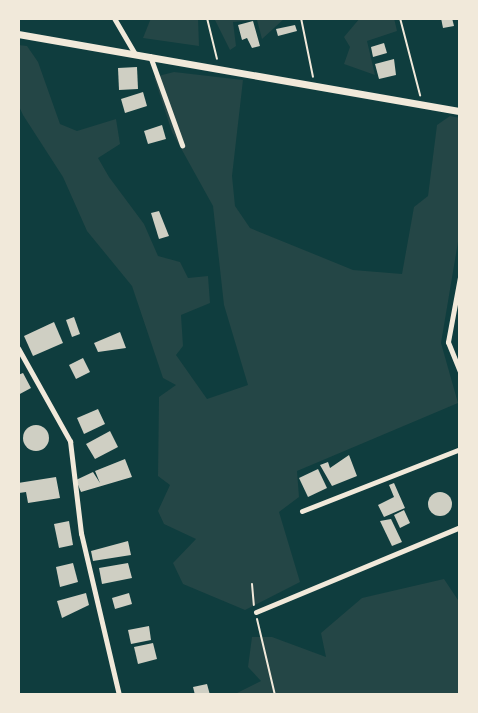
<!DOCTYPE html>
<html>
<head>
<meta charset="utf-8">
<style>
	body { margin:0 }
	#map { position:relative; width:478px; height:713px; overflow:hidden; background:#0f3d3e; font-family:Jost,sans-serif }
	div>[style] { position:absolute }
	.green>* { inset:0; background:#244646 }
	.building>* { inset:0; background:#cfcfc3 }
	.round { border-radius:50% }
	.path>* { height:2px; margin:-1px; padding:0 1px; transform-origin:1px; border-radius:1px; background:#f1e9da }
	.minor>* { height:5px; margin:-2.5px; padding:0 2.5px; transform-origin:2.5px; border-radius:2.5px; background:#f1e9da }
	.tertiary>* { height:7px; margin:-3.5px; padding:0 3.5px; transform-origin:3.5px; border-radius:3.5px; background:#f1e9da }
	span { translate:-50% -50%; white-space:nowrap; text-align:center; line-height:1.15; -webkit-text-stroke:4.5px #f1e9da; paint-order:stroke }
	.frame { position:absolute; inset:0; border:20px solid #f1e9da; pointer-events:none }
</style>
</head>
<body>
<div id="map">
	<div class="green">
		<i style="clip-path:polygon(151px 18px,198px 18px,199px 46px,143px 38px)"></i>
		<i style="clip-path:polygon(214px 18px,285px 18px,262px 39px,257px 20px,233px 22px,236px 46px,230px 50px)"></i>
		<i style="clip-path:polygon(360px 18px,394px 18px,397px 31px,367px 41px,375px 75px,344px 64px,350px 47px,344px 37px)"></i>
		<i style="clip-path:polygon(18px 45px,27px 46px,38px 62px,60px 124px,77px 131px,116px 119px,120px 144px,98px 158px,109px 177px,144px 224px,158px 256px,180px 262px,188px 278px,208px 276px,210px 303px,181px 315px,183px 346px,176px 355px,207px 399px,248px 385px,224px 305px,213px 206px,172px 132px,154px 77px,174px 72px,243px 80px,232px 176px,235px 206px,250px 228px,353px 270px,402px 274px,414px 207px,428px 196px,437px 125px,450px 116px,460px 118px,460px 230px,441px 343px,458px 403px,297px 471px,299px 497px,279px 512px,300px 582px,245px 610px,183px 584px,173px 563px,196px 539px,164px 524px,158px 511px,170px 485px,158px 476px,159px 397px,176px 385px,163px 378px,132px 286px,87px 231px,63px 177px,23px 115px,18px 104px)"></i>
		<i style="clip-path:polygon(444px 579px,460px 603px,460px 695px,233px 695px,261px 681px,248px 667px,252px 637px,272px 637px,326px 657px,321px 633px,362px 598px)"></i>
	</div>
	<div class="building">
		<i style="clip-path:polygon(441px 18px,452px 18px,454px 26px,443px 28px)"></i>
		<i style="clip-path:polygon(253px 21px,260px 46px,252px 48px,247px 38px,242px 40px,238px 25px)"></i>
		<i style="clip-path:polygon(295px 25px,297px 31px,278px 36px,276px 29px)"></i>
		<i style="clip-path:polygon(384px 43px,387px 53px,373px 57px,371px 47px)"></i>
		<i style="clip-path:polygon(394px 59px,396px 75px,379px 79px,375px 64px)"></i>
		<i style="clip-path:polygon(137px 67px,138px 89px,119px 90px,118px 68px)"></i>
		<i style="clip-path:polygon(143px 92px,147px 106px,125px 113px,121px 99px)"></i>
		<i style="clip-path:polygon(162px 125px,166px 139px,148px 144px,144px 131px)"></i>
		<i style="clip-path:polygon(159px 211px,169px 236px,159px 239px,151px 213px)"></i>
		<i style="clip-path:polygon(74px 317px,80px 334px,72px 337px,66px 320px)"></i>
		<i style="clip-path:polygon(54px 322px,63px 343px,33px 356px,24px 336px)"></i>
		<i style="clip-path:polygon(120px 332px,126px 348px,98px 352px,94px 343px)"></i>
		<i style="clip-path:polygon(83px 358px,90px 372px,76px 379px,69px 365px)"></i>
		<i style="clip-path:polygon(23px 373px,31px 388px,18px 395px,18px 375px)"></i>
		<i style="clip-path:polygon(98px 409px,105px 424px,84px 434px,77px 418px)"></i>
		<i class="round" style="left:23px;top:425px;width:26px;height:26px"></i>
		<i style="clip-path:polygon(110px 431px,118px 447px,95px 459px,86px 444px)"></i>
		<i style="clip-path:polygon(349px 455px,357px 476px,332px 486px,320px 465px,328px 462px,330px 468px)"></i>
		<i style="clip-path:polygon(125px 459px,132px 477px,81px 492px,76px 480px,93px 472px,100px 483px,95px 471px)"></i>
		<i style="clip-path:polygon(318px 469px,327px 488px,308px 497px,299px 478px)"></i>
		<i style="clip-path:polygon(56px 477px,60px 498px,28px 503px,26px 492px,19px 493px,18px 483px)"></i>
		<i style="clip-path:polygon(394px 483px,405px 508px,384px 517px,378px 505px,394px 497px,389px 485px)"></i>
		<i class="round" style="left:428px;top:492px;width:24px;height:24px"></i>
		<i style="clip-path:polygon(404px 510px,410px 523px,400px 528px,394px 515px)"></i>
		<i style="clip-path:polygon(391px 519px,402px 542px,392px 546px,380px 521px)"></i>
		<i style="clip-path:polygon(69px 521px,73px 545px,59px 548px,54px 524px)"></i>
		<i style="clip-path:polygon(128px 541px,131px 555px,93px 561px,91px 551px)"></i>
		<i style="clip-path:polygon(73px 563px,78px 582px,60px 587px,56px 567px)"></i>
		<i style="clip-path:polygon(128px 563px,132px 578px,102px 584px,99px 568px)"></i>
		<i style="clip-path:polygon(86px 593px,89px 605px,62px 618px,57px 601px)"></i>
		<i style="clip-path:polygon(129px 593px,132px 604px,115px 609px,112px 598px)"></i>
		<i style="clip-path:polygon(149px 626px,151px 640px,131px 644px,128px 630px)"></i>
		<i style="clip-path:polygon(153px 643px,157px 659px,138px 664px,134px 647px)"></i>
		<i style="clip-path:polygon(207px 684px,210px 695px,195px 695px,193px 687px)"></i>
	</div>
	<div class="path">
		<i style="left:207px;top:18px;width:42px;rotate:76.3deg"></i>
		<i style="left:301px;top:18px;width:60px;rotate:78.5deg"></i>
		<i style="left:400px;top:18px;width:80px;rotate:75.4deg"></i>
		<i style="left:252px;top:584px;width:21px;rotate:85deg"></i>
		<i style="left:257px;top:619px;width:78px;rotate:76.7deg"></i>
	</div>
	<div class="minor">
		<i style="left:114px;top:18px;width:42px;rotate:59.7deg"></i>
		<i style="left:150px;top:56px;width:95px;rotate:70.2deg"></i>
		<i style="left:460px;top:277px;width:66px;rotate:100.5deg"></i>
		<i style="left:448px;top:342px;width:32px;rotate:68deg"></i>
		<i style="left:18px;top:348px;width:107px;rotate:60.8deg"></i>
		<i style="left:70px;top:441px;width:93px;rotate:83.2deg"></i>
		<i style="left:81px;top:533px;width:166px;rotate:76.8deg"></i>
		<i style="left:302px;top:511px;width:170px;rotate:-21.4deg"></i>
		<i style="left:256px;top:612px;width:221px;rotate:-22.6deg"></i>
	</div>
	<div class="tertiary">
		<i style="left:18px;top:34px;width:449px;rotate:9.9deg"></i>
	</div>
	<div class="frame"></div>
</div>
</body>
</html>
